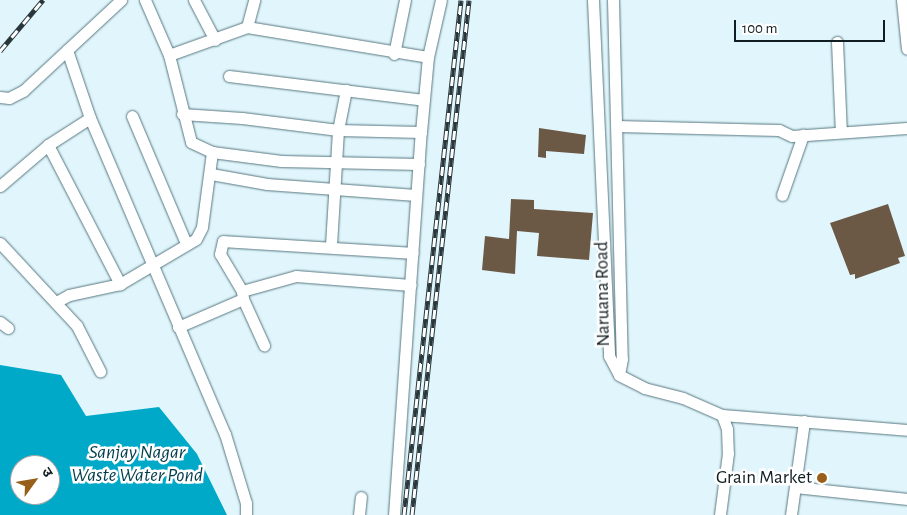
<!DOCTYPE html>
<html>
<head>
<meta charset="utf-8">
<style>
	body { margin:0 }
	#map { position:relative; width:907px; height:515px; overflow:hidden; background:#e1f6fc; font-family:"Alegreya Sans","Noto Sans Devanagari",sans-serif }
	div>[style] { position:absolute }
	.water>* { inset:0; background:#00a9c8 }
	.building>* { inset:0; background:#6b5845 }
	.roads { filter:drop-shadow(0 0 1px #577780) drop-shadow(0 0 1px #577780) }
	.minor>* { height:11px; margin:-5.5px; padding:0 5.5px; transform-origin:5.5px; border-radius:5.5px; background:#fff }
	.rail>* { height:5px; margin-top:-2.5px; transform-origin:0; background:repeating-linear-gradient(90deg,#fff 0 9px,#29373b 0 18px); box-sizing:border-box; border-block:1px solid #29373b }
	.dots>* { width:14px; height:14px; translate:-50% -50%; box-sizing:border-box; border:2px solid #fff; border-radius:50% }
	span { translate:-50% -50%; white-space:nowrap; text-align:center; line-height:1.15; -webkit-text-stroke:5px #fff; paint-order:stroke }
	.street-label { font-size:19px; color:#101d21 }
	.poi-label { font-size:19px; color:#101d21 }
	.right { translate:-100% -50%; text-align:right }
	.water-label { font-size:20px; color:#003e4c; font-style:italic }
	.north { position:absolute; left:10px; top:455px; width:50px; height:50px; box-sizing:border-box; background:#fff; border:1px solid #9fa5a6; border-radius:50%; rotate:58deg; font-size:14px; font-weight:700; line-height:20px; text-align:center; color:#101d21 }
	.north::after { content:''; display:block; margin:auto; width:18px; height:22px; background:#975f1a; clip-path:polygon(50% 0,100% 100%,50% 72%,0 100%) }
	.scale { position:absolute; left:734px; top:20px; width:151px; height:22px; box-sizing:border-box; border:2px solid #101d21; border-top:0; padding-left:6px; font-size:15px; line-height:18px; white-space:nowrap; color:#101d21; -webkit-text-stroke:4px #fff; paint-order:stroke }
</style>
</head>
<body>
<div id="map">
	<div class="water">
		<i style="clip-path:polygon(evenodd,0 365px,61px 375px,86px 416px,159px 407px,197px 454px,227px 515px,0 515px,0 365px,20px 465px,50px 465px,50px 495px,20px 495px,20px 465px)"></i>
	</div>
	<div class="building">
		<i style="clip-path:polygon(539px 128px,586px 135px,584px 154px,546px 151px,546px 158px,538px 157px)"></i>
		<i style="clip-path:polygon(511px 199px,534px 200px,534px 209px,593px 213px,589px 260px,537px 256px,539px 233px,517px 231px,515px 274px,482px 270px,485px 236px,509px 239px)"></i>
		<i style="clip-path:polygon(888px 204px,905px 256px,898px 258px,900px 263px,855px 279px,855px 274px,850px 275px,830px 223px)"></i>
	</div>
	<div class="roads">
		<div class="minor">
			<i style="left:194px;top:0;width:45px;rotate:62.3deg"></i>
			<i style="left:593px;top:0;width:356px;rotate:87.4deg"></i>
			<i style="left:609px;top:356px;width:21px;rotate:62deg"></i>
			<i style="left:619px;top:375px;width:28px;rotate:27deg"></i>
			<i style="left:644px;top:388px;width:40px;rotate:14.4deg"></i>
			<i style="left:683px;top:398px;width:43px;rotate:23.6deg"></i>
			<i style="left:722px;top:415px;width:15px;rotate:70deg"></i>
			<i style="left:727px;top:429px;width:24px;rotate:88deg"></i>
			<i style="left:728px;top:453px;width:63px;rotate:97.4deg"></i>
			<i style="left:613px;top:0;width:359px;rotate:88.6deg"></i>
			<i style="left:622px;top:359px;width:16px;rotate:101deg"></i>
			<i style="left:902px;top:0;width:49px;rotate:84.2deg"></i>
			<i style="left:247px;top:27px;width:183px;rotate:9.4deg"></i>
			<i style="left:837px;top:42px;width:90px;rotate:87.5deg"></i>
			<i style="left:67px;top:50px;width:72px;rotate:71.3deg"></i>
			<i style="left:90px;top:118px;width:344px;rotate:66.9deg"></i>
			<i style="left:225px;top:434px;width:72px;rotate:73.1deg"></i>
			<i style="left:246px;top:503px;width:12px;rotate:90deg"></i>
			<i style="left:394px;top:54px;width:55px;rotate:-78.5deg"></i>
			<i style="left:169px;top:55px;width:83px;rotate:-19.7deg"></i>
			<i style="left:247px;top:27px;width:28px;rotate:-75deg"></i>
			<i style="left:229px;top:76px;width:196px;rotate:7deg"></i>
			<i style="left:0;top:97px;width:9px;rotate:6deg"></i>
			<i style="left:9px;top:98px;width:16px;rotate:-27deg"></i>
			<i style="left:23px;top:91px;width:134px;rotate:-42.9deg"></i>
			<i style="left:182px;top:114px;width:60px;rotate:3.8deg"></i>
			<i style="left:242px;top:118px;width:97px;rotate:7.1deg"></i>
			<i style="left:338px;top:130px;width:83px;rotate:1.4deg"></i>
			<i style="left:132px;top:116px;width:138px;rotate:67deg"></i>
			<i style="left:617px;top:126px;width:162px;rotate:1.4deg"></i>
			<i style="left:779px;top:130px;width:14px;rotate:25deg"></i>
			<i style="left:792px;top:136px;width:115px;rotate:-4deg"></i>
			<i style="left:48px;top:145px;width:157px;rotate:62.6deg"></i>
			<i style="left:212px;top:152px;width:70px;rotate:7.4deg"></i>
			<i style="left:281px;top:161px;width:138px;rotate:1.2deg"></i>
			<i style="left:211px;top:174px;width:57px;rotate:10.1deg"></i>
			<i style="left:267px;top:184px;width:149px;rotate:4.2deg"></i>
			<i style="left:0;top:186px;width:63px;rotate:-40.5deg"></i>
			<i style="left:48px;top:145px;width:50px;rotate:-32.7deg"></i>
			<i style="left:782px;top:195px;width:64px;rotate:-70.7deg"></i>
			<i style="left:0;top:243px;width:113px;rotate:47.1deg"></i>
			<i style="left:77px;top:326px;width:51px;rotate:62.9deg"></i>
			<i style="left:331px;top:245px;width:115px;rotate:-86.5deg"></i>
			<i style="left:338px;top:130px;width:41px;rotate:-78.7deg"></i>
			<i style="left:242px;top:291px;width:56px;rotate:-15.5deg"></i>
			<i style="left:296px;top:276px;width:115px;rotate:4.5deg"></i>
			<i style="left:243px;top:299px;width:51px;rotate:65.5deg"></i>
			<i style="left:56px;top:302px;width:15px;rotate:-28deg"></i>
			<i style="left:69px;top:295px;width:52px;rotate:-12.2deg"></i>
			<i style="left:120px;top:284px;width:88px;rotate:-30.6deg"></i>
			<i style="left:196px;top:239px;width:13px;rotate:-63deg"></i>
			<i style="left:202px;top:227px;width:76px;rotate:-82.4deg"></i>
			<i style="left:212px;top:152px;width:23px;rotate:-155deg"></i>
			<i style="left:191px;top:142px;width:90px;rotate:-104.2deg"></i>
			<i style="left:169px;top:55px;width:60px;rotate:-113.6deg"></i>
			<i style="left:0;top:322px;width:10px;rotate:37deg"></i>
			<i style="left:178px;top:327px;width:71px;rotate:-23.3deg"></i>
			<i style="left:243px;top:299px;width:8px;rotate:-97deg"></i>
			<i style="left:242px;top:291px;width:43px;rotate:-120.7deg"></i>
			<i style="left:220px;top:254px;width:13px;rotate:-77deg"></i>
			<i style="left:223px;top:241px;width:190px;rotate:3.6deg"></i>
			<i style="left:722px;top:415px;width:186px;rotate:4.6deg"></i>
			<i style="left:795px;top:487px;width:113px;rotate:6.1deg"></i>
			<i style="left:359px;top:515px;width:18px;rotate:-84deg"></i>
			<i style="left:394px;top:515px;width:384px;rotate:-86deg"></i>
			<i style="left:421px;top:132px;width:75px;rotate:-84.7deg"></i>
			<i style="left:428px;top:57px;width:58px;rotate:-77.2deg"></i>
			<i style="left:791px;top:515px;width:95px;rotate:-82.1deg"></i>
		</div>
	</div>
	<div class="rail">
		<i style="left:0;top:51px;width:67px;rotate:-49.9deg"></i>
		<i style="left:404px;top:515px;width:518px;rotate:-83.68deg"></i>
		<i style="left:412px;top:515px;width:518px;rotate:-83.68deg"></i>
	</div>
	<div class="dots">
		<i style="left:822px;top:478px;background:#975f1a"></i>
	</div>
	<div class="street-label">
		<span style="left:603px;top:294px;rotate:-91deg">Naruana Road</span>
	</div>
	<div class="poi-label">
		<span class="right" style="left:812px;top:478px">Grain Market</span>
	</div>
	<div class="water-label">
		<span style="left:137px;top:464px">Sanjay Nagar<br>Waste Water Pond</span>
	</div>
	<div class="north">उ</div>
	<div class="scale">100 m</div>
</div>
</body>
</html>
